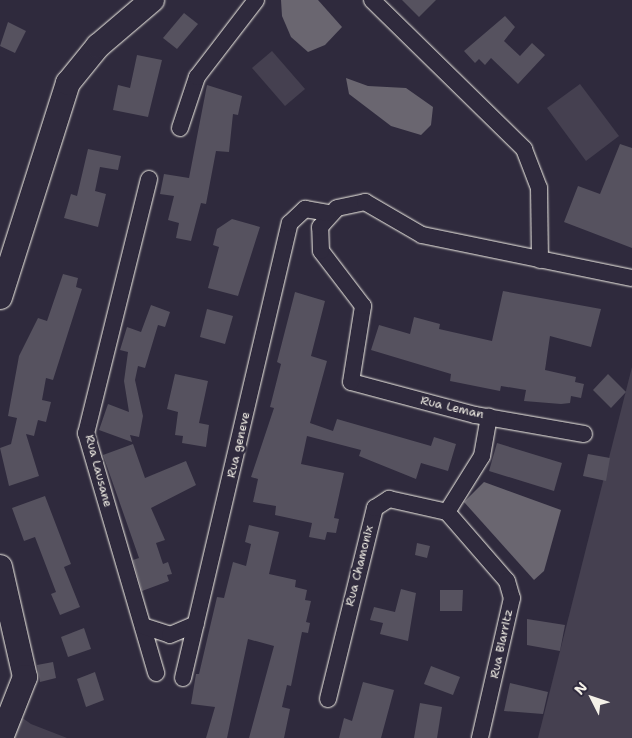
<!DOCTYPE html>
<html>
<head>
<meta charset="utf-8">
<style>
	body { margin:0 }
	#map { position:relative; width:632px; height:738px; overflow:hidden; background:#2f2a3d; font-family:"Shantell Sans",sans-serif }
	div>[style] { position:absolute }
	.green>* { inset:0; background:#454050 }
	.water>* { inset:0; background:#6a6670 }
	.building>* { inset:0; background:#56525f }
	.roads { filter:drop-shadow(0 0 1px #f4f1e8) drop-shadow(0 0 1px #f4f1e8) }
	.street>* { height:16px; margin:-8px; padding:0 8px; transform-origin:8px; border-radius:8px; background:#2f2a3d }
	.secondary>* { height:24px; margin:-12px; padding:0 12px; transform-origin:12px; border-radius:12px; background:#2f2a3d }
	span { translate:-50% -50%; white-space:nowrap; text-align:center; line-height:1.15; -webkit-text-stroke:5px #2f2a3d; paint-order:stroke }
	.street-label { font-size:12px; color:#f4f1e8 }
	.north { position:absolute; left:567px; top:673px; width:50px; height:50px; -webkit-text-stroke:4px #2f2a3d; paint-order:stroke; rotate:311deg; font-size:14px; font-weight:700; line-height:20px; text-align:center; color:#f4f1e8 }
	.north::after { content:''; display:block; margin:auto; width:18px; height:22px; background:#f4f1e8; clip-path:polygon(50% 0,100% 100%,50% 72%,0 100%) }
</style>
</head>
<body>
<div id="map">
	<div class="green">
		<i style="clip-path:polygon(272px 51px,305px 89px,285px 106px,252px 68px)"></i>
		<i style="clip-path:polygon(580px 84px,619px 136px,586px 161px,547px 108px)"></i>
		<i style="clip-path:polygon(632px 367px,632px 738px,538px 738px)"></i>
		<i style="clip-path:polygon(21px 717px,31px 724px,67px 738px,9px 738px)"></i>
	</div>
	<div class="water">
		<i style="clip-path:polygon(281px 0,318px 0,342px 27px,325px 45px,308px 52px,291px 37px,282px 16px)"></i>
		<i style="clip-path:polygon(346px 78px,368px 86px,406px 88px,433px 107px,431px 125px,421px 135px,391px 126px,349px 94px)"></i>
		<i style="clip-path:polygon(484px 482px,561px 510px,544px 571px,534px 580px,464px 502px)"></i>
	</div>
	<div class="building">
		<i style="clip-path:polygon(402px 0,436px 0,419px 17px)"></i>
		<i style="clip-path:polygon(184px 13px,198px 24px,177px 49px,163px 38px)"></i>
		<i style="clip-path:polygon(505px 16px,515px 27px,504px 41px,520px 56px,532px 43px,545px 55px,518px 84px,491px 58px,485px 65px,479px 59px,475px 63px,464px 51px)"></i>
		<i style="clip-path:polygon(8px 22px,26px 31px,15px 53px,0 46px)"></i>
		<i style="clip-path:polygon(137px 55px,162px 60px,148px 117px,113px 110px,118px 85px,130px 88px)"></i>
		<i style="clip-path:polygon(207px 85px,242px 96px,238px 115px,233px 114px,229px 152px,216px 151px,206px 204px,201px 203px,191px 241px,176px 238px,179px 223px,168px 220px,174px 196px,160px 194px,164px 174px,189px 178px)"></i>
		<i style="clip-path:polygon(620px 144px,632px 148px,632px 248px,564px 222px,578px 186px,600px 194px)"></i>
		<i style="clip-path:polygon(88px 149px,121px 156px,118px 170px,100px 167px,95px 191px,106px 194px,98px 227px,64px 218px,71px 194px,77px 196px)"></i>
		<i style="clip-path:polygon(232px 219px,260px 227px,238px 296px,208px 288px,219px 247px,213px 245px,217px 229px)"></i>
		<i style="clip-path:polygon(63px 274px,78px 278px,76px 287px,82px 289px,53px 380px,46px 378px,42px 400px,51px 402px,46px 422px,38px 420px,34px 436px,26px 434px,39px 476px,9px 486px,0 448px,11px 444px,17px 418px,8px 416px,19px 356px,38px 318px,47px 321px)"></i>
		<i style="clip-path:polygon(503px 291px,601px 309px,591px 347px,550px 336px,545px 370px,576px 377px,575px 382px,584px 384px,581px 398px,571px 396px,570px 403px,561px 404px,524px 401px,526px 390px,501px 386px,500px 391px,450px 381px,451px 374px,371px 350px,379px 325px,410px 334px,414px 317px,440px 324px,439px 329px,492px 341px)"></i>
		<i style="clip-path:polygon(295px 292px,325px 301px,311px 356px,327px 361px,310px 423px,333px 431px,337px 419px,431px 446px,434px 437px,456px 444px,448px 471px,421px 463px,416px 479px,359px 456px,361px 450px,307px 436px,301px 464px,344px 473px,334px 518px,339px 519px,336px 533px,327px 532px,325px 540px,309px 537px,312px 523px,275px 515px,276px 506px,253px 502px,258px 479px,251px 477px,274px 408px,270px 407px,281px 364px,277px 362px)"></i>
		<i style="clip-path:polygon(151px 305px,170px 312px,165px 327px,158px 325px,145px 368px,138px 366px,135px 380px,143px 416px,139px 437px,130px 435px,132px 442px,99px 430px,108px 404px,129px 412px,124px 381px,128px 352px,120px 350px,127px 327px,141px 332px)"></i>
		<i style="clip-path:polygon(207px 309px,233px 316px,225px 344px,200px 337px)"></i>
		<i style="clip-path:polygon(175px 374px,208px 381px,199px 423px,209px 425px,206px 447px,182px 443px,183px 436px,175px 435px,178px 412px,167px 409px)"></i>
		<i style="clip-path:polygon(608px 374px,626px 392px,611px 408px,593px 390px)"></i>
		<i style="clip-path:polygon(497px 443px,562px 463px,554px 491px,489px 471px)"></i>
		<i style="clip-path:polygon(133px 444px,145px 478px,186px 461px,196px 485px,151px 508px,165px 540px,156px 543px,163px 564px,168px 562px,172px 574px,167px 575px,169px 581px,142px 591px,133px 560px,139px 558px,103px 455px)"></i>
		<i style="clip-path:polygon(588px 454px,610px 458px,606px 481px,583px 476px)"></i>
		<i style="clip-path:polygon(45px 496px,71px 564px,64px 567px,80px 607px,60px 615px,51px 594px,56px 592px,35px 537px,24px 541px,12px 508px)"></i>
		<i style="clip-path:polygon(249px 525px,279px 532px,269px 574px,296px 580px,295px 587px,307px 590px,305px 600px,311px 601px,306px 622px,310px 623px,308px 633px,302px 632px,291px 686px,287px 685px,282px 707px,290px 709px,284px 738px,249px 738px,274px 646px,248px 639px,227px 738px,206px 738px,215px 707px,191px 704px,196px 674px,199px 674px,217px 597px,224px 598px,233px 562px,246px 566px,251px 544px,245px 542px)"></i>
		<i style="clip-path:polygon(417px 543px,430px 546px,427px 558px,415px 555px)"></i>
		<i style="clip-path:polygon(401px 589px,416px 593px,408px 641px,380px 634px,383px 623px,370px 620px,374px 607px,395px 612px)"></i>
		<i style="clip-path:polygon(440px 590px,463px 590px,462px 611px,440px 611px)"></i>
		<i style="clip-path:polygon(527px 619px,565px 625px,560px 651px,527px 645px)"></i>
		<i style="clip-path:polygon(84px 628px,91px 649px,68px 657px,61px 637px)"></i>
		<i style="clip-path:polygon(53px 662px,56px 678px,40px 682px,37px 665px)"></i>
		<i style="clip-path:polygon(431px 666px,460px 677px,453px 695px,424px 684px)"></i>
		<i style="clip-path:polygon(95px 672px,104px 700px,86px 707px,77px 679px)"></i>
		<i style="clip-path:polygon(363px 682px,394px 690px,381px 738px,339px 738px,344px 718px,352px 721px)"></i>
		<i style="clip-path:polygon(510px 683px,548px 692px,543px 714px,504px 711px)"></i>
		<i style="clip-path:polygon(420px 703px,442px 707px,437px 738px,414px 738px)"></i>
	</div>
	<div class="roads">
		<div class="street">
			<i style="left:372px;top:0;width:213px;rotate:44.4deg"></i>
			<i style="left:524px;top:149px;width:42px;rotate:69deg"></i>
			<i style="left:539px;top:188px;width:72px;rotate:89.2deg"></i>
			<i style="left:180px;top:128px;width:54px;rotate:-71.6deg"></i>
			<i style="left:197px;top:77px;width:97px;rotate:-52.5deg"></i>
			<i style="left:149px;top:179px;width:262px;rotate:103.9deg"></i>
			<i style="left:86px;top:433px;width:250px;rotate:73.7deg"></i>
			<i style="left:584px;top:434px;width:111px;rotate:-170.1deg"></i>
			<i style="left:475px;top:415px;width:128px;rotate:-165.1deg"></i>
			<i style="left:351px;top:382px;width:77px;rotate:-81deg"></i>
			<i style="left:363px;top:306px;width:69px;rotate:-127.4deg"></i>
			<i style="left:321px;top:251px;width:24px;rotate:-92deg"></i>
			<i style="left:320px;top:227px;width:25px;rotate:-48deg"></i>
			<i style="left:337px;top:208px;width:29px;rotate:-12deg"></i>
			<i style="left:365px;top:202px;width:66px;rotate:30.1deg"></i>
			<i style="left:422px;top:235px;width:214px;rotate:11.6deg"></i>
			<i style="left:447px;top:512px;width:91px;rotate:49deg"></i>
			<i style="left:507px;top:581px;width:18px;rotate:74deg"></i>
			<i style="left:512px;top:598px;width:144px;rotate:102.9deg"></i>
			<i style="left:447px;top:512px;width:66px;rotate:-58deg"></i>
			<i style="left:482px;top:456px;width:40px;rotate:-80deg"></i>
			<i style="left:143px;top:626px;width:28px;rotate:18deg"></i>
			<i style="left:170px;top:635px;width:28px;rotate:-23deg"></i>
			<i style="left:183px;top:678px;width:467px;rotate:-76.8deg"></i>
			<i style="left:290px;top:223px;width:21px;rotate:-43deg"></i>
			<i style="left:305px;top:209px;width:23px;rotate:10deg"></i>
			<i style="left:328px;top:699px;width:197px;rotate:-76.2deg"></i>
			<i style="left:375px;top:508px;width:17px;rotate:-33deg"></i>
			<i style="left:389px;top:499px;width:59px;rotate:12.6deg"></i>
		</div>
		<div class="secondary">
			<i style="left:0;top:297px;width:225px;rotate:-72.4deg"></i>
			<i style="left:68px;top:83px;width:48px;rotate:-51deg"></i>
			<i style="left:98px;top:46px;width:71px;rotate:-40.4deg"></i>
			<i style="left:0;top:567px;width:113px;rotate:77.2deg"></i>
			<i style="left:25px;top:677px;width:66px;rotate:111.5deg"></i>
		</div>
	</div>
	<div class="street-label">
		<span style="left:452px;top:408px;rotate:13deg">Rua Leman</span>
		<span style="left:239px;top:445px;rotate:-77deg">Rua geneve</span>
		<span style="left:98px;top:471px;rotate:75deg">Rua Lausane</span>
		<span style="left:360px;top:566px;rotate:-76deg">Rua Chamonix</span>
		<span style="left:502px;top:644px;rotate:-78deg">Rua Biarritz</span>
	</div>
	<div class="north">N</div>
</div>
</body>
</html>
